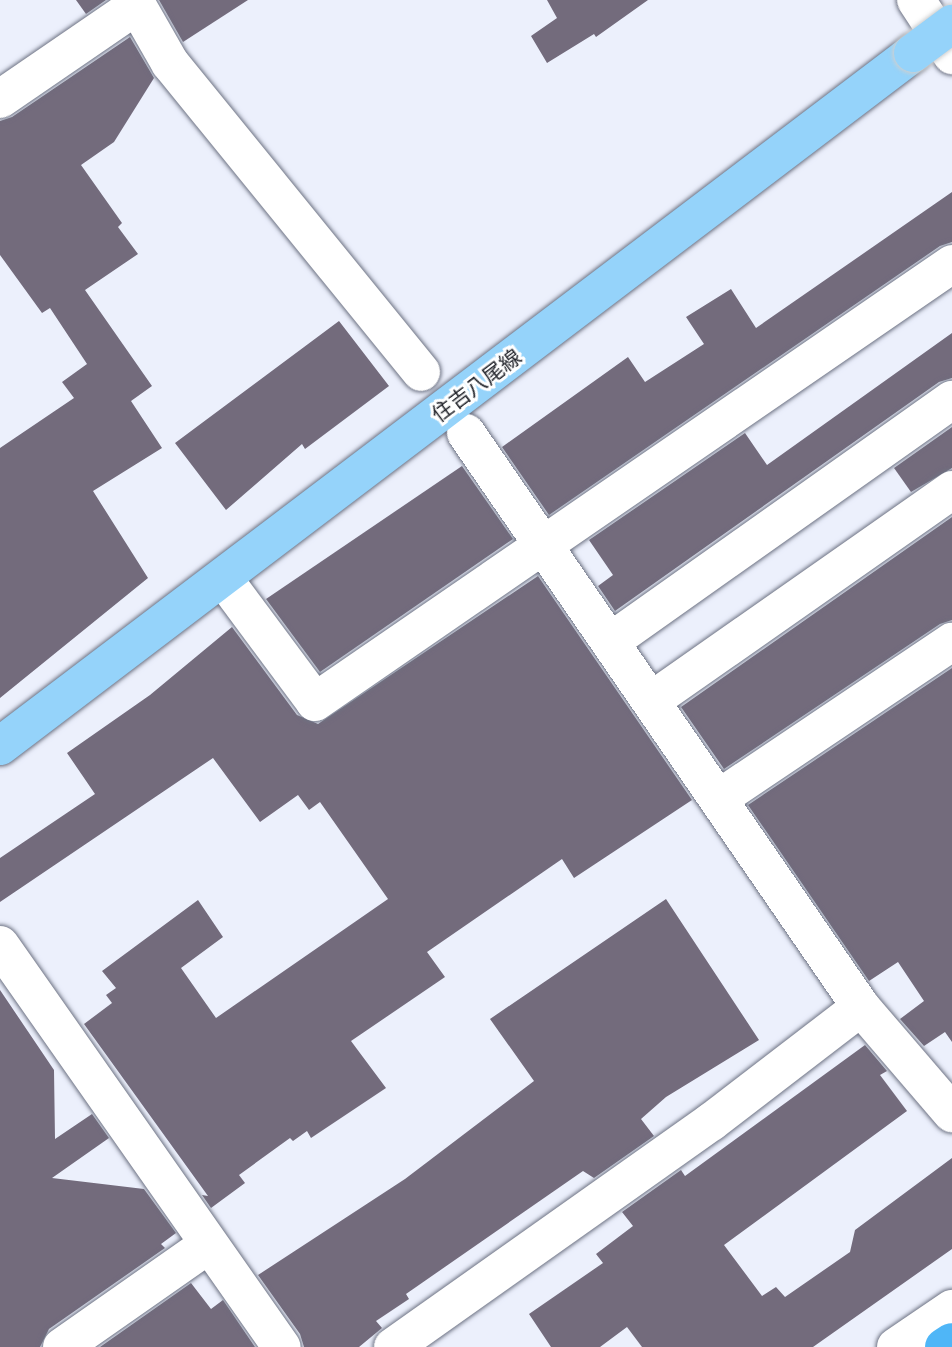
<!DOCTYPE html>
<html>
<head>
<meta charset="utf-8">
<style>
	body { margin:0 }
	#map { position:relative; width:952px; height:1347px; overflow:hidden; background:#ecf0fc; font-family:Lato,"Noto Sans JP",sans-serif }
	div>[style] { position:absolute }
	.building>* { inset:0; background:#736b7c }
	.roads { filter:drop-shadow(0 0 2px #6d7283) drop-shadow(0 0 2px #6d7283) }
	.minor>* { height:38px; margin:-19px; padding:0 19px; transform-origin:19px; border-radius:19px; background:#fff }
	.major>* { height:38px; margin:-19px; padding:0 19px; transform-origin:19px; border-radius:19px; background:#95d3fa }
	.highway>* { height:38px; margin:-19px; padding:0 19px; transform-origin:19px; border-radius:19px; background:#4fb6f7 }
	.bridges { filter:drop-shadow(0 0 2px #cecfd0) drop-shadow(0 0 2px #cecfd0) }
	.major-bridge>* { height:38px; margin:-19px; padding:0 19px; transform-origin:19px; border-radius:19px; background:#95d3fa }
	span { translate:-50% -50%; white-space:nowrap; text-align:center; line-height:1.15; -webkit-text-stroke:6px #fff; paint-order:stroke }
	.street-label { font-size:21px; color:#22242b }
</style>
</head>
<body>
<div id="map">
	<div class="building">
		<i style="clip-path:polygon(76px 0,106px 0,86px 14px)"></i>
		<i style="clip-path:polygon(159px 0,248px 0,183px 42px)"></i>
		<i style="clip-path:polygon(547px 0,648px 0,596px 37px,594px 34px,547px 63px,531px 36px,557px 18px)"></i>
		<i style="clip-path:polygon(130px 37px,154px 78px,114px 142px,81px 165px,122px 223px,118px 227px,138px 254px,85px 290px,152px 386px,131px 401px,162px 448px,93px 491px,148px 578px,0 698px,0 448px,74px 398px,62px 382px,87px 364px,50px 308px,42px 313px,0 255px,0 121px,12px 117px)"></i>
		<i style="clip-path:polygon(952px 192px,952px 242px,940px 246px,549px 515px,502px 447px,628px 357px,645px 382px,704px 344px,686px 317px,731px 289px,756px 328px)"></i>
		<i style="clip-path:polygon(339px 321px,389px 386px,305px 449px,302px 444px,226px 510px,175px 443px)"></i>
		<i style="clip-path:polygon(952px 333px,952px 378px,939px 382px,615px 611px,598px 586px,613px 575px,589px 540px,745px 433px,767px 465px)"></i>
		<i style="clip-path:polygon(952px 427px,952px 468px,911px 492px,894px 468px)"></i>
		<i style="clip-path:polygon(462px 466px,513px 539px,320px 672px,266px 599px)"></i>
		<i style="clip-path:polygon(952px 517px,952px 620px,940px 624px,724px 769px,681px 707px)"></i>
		<i style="clip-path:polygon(538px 576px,692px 800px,574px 878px,562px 859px,427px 952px,445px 977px,351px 1041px,386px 1088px,311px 1138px,307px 1131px,293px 1141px,290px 1138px,239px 1175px,245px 1183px,211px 1208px,202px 1195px,208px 1196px,84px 1024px,112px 1003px,106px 995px,116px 988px,102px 971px,198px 900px,223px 937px,181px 968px,216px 1018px,388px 899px,320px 802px,309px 810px,298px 795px,260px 822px,213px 758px,0 902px,0 858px,95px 794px,67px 753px,150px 695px,232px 627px,297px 715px,318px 724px)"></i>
		<i style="clip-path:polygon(952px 668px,952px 1042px,945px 1032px,924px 1046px,900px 1019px,924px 1001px,898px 962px,869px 981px,748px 805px)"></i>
		<i style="clip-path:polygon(666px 899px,759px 1040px,666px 1097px,641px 1119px,654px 1136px,594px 1178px,583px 1171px,406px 1294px,409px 1299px,376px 1321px,382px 1328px,359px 1347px,304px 1347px,300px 1334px,258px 1275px,405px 1179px,534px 1081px,490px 1019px)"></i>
		<i style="clip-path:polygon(0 990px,54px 1070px,55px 1139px,92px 1114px,109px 1138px,52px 1178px,144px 1189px,176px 1233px,161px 1244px,165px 1248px,49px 1329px,40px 1347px,0 1347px)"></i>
		<i style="clip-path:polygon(865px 1045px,887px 1071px,880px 1075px,907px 1111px,724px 1245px,762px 1296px,776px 1287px,785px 1297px,850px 1252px,855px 1230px,952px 1158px,952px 1249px,813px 1347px,642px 1347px,627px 1327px,600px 1347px,551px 1347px,529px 1314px,603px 1263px,596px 1254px,633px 1226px,622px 1212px,681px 1170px,685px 1176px)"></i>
		<i style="clip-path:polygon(191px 1283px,211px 1309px,223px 1300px,255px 1347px,100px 1347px)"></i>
	</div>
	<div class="roads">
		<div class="minor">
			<i style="left:134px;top:0;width:73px;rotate:60.3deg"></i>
			<i style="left:170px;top:63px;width:398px;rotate:50.9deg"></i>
			<i style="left:916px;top:0;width:66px;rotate:56.8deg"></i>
			<i style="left:0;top:99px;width:165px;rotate:-34.4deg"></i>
			<i style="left:466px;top:433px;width:697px;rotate:55.47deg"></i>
			<i style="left:861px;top:1007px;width:140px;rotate:49.4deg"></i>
			<i style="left:223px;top:578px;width:154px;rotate:53.4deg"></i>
			<i style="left:315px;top:702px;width:773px;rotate:-34.51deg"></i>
			<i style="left:610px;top:642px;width:419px;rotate:-35.3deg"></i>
			<i style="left:651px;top:701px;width:368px;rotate:-35deg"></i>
			<i style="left:718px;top:799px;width:282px;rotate:-33.9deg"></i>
			<i style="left:0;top:945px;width:491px;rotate:55deg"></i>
			<i style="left:62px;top:1347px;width:179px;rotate:-35deg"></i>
			<i style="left:393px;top:1347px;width:390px;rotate:-35.3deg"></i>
			<i style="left:711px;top:1122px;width:189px;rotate:-37.5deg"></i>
			<i style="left:896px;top:1347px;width:68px;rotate:-34.2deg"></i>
		</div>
		<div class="major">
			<i style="left:0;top:746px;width:1146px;rotate:-37.2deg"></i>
		</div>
		<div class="highway">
			<i style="left:944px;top:1347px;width:9px;rotate:-32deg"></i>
		</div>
	</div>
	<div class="bridges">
		<div class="major-bridge">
			<i style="left:913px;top:53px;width:49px;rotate:-36.6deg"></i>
		</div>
	</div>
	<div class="street-label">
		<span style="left:476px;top:385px;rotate:-37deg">住吉八尾線</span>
	</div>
</div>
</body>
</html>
